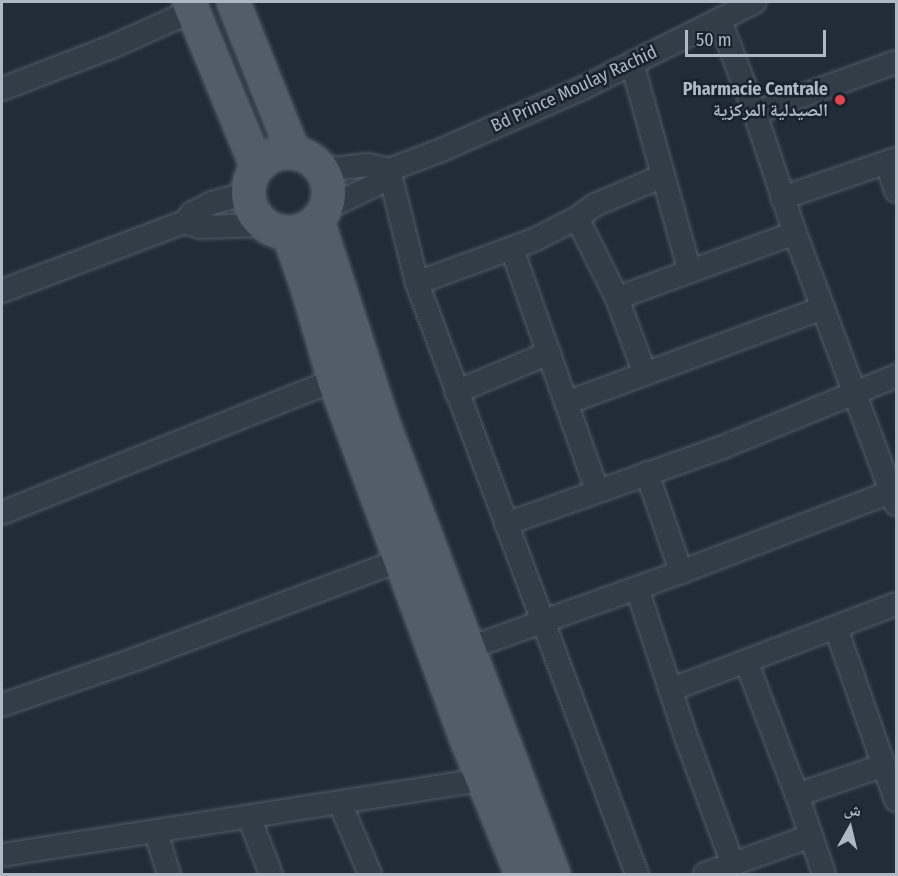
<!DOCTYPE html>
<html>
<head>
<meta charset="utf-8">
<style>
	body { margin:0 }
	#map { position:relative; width:898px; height:876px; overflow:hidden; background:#202c37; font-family:"Fira Sans Condensed","Noto Naskh Arabic",sans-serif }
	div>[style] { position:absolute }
	.roads { filter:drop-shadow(0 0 2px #515b66) drop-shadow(0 0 2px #515b66) }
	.street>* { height:22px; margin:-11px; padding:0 11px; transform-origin:11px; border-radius:11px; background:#333d48 }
	.primary>* { height:33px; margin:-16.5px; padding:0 16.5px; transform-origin:16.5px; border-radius:16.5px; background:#515d68 }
	.primary>.ring { margin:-16.5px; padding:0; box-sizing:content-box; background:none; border:33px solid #515d68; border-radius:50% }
	.dots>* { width:16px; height:16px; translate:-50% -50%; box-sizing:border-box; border:3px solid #19222c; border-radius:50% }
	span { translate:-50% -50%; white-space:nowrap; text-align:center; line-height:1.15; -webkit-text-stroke:5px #19222c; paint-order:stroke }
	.street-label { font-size:18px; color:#adb8c5 }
	.poi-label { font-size:18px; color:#adb8c5; font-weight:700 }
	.right { translate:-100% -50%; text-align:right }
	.frame { position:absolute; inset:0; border:3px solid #adb8c5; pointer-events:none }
	.north { position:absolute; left:820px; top:798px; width:60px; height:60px; -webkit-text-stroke:4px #19222c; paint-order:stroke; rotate:8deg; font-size:16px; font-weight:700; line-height:24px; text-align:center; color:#adb8c5 }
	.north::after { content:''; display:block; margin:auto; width:21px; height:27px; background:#adb8c5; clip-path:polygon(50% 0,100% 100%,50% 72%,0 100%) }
	.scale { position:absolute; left:685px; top:30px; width:141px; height:27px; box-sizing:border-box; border:3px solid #adb8c5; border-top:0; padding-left:8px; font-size:18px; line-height:21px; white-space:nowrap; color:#adb8c5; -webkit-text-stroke:4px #19222c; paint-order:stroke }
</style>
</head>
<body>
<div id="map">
	<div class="roads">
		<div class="street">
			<i style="left:720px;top:21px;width:98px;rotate:69.2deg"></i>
			<i style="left:755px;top:113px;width:126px;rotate:71.6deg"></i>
			<i style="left:795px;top:233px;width:289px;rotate:69.6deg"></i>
			<i style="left:632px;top:63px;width:214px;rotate:74.5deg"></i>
			<i style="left:2px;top:89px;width:120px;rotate:-21deg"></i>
			<i style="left:114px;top:46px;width:85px;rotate:-24.2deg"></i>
			<i style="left:755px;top:113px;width:150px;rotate:-19.9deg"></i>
			<i style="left:887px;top:163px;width:29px;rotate:72deg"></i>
			<i style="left:322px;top:170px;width:46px;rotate:-6.2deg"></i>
			<i style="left:368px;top:165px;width:22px;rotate:13deg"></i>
			<i style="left:389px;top:170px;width:21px;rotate:133deg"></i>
			<i style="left:375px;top:185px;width:55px;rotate:154.4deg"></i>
			<i style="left:247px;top:193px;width:36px;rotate:164deg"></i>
			<i style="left:212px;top:203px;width:22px;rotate:153deg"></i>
			<i style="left:192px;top:213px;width:11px;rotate:128deg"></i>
			<i style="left:185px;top:222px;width:16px;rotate:18deg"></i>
			<i style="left:200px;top:227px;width:63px;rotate:-1.8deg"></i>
			<i style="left:782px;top:198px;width:120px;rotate:-18.9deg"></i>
			<i style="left:577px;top:218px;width:89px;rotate:63.4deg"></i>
			<i style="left:617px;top:298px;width:81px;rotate:69.8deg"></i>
			<i style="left:512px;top:249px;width:256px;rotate:70.6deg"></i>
			<i style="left:417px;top:283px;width:125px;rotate:-20.2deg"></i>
			<i style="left:534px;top:240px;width:48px;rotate:-27.1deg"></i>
			<i style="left:577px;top:218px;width:22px;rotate:-36deg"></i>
			<i style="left:595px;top:205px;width:74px;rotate:-23.1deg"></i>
			<i style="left:2px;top:291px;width:196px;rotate:-20.7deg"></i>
			<i style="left:617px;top:298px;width:189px;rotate:-20.1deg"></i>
			<i style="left:456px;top:392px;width:101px;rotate:-22.8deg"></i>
			<i style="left:566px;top:403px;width:274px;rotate:-20.3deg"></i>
			<i style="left:647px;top:473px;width:105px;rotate:71deg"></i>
			<i style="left:2px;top:513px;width:358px;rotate:-21.8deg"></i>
			<i style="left:506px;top:524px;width:230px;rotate:-19.5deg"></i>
			<i style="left:723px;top:447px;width:187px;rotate:-22.3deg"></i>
			<i style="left:637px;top:588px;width:157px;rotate:71.8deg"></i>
			<i style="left:686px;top:737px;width:136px;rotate:69.8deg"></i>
			<i style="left:836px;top:628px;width:182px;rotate:70.8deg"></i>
			<i style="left:469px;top:648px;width:225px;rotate:-19.7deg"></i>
			<i style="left:681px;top:572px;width:230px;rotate:-20.9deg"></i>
			<i style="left:746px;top:661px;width:143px;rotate:69.2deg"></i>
			<i style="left:797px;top:795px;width:83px;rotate:71.1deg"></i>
			<i style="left:670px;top:690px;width:242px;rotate:-20.8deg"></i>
			<i style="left:2px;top:705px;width:142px;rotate:-18.9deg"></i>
			<i style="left:136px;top:659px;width:283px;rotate:-20.5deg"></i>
			<i style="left:797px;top:795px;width:92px;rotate:-19deg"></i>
			<i style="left:340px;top:803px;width:77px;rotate:67.1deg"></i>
			<i style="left:249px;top:817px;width:61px;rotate:68.9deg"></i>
			<i style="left:156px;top:833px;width:43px;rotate:72.4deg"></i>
			<i style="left:2px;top:855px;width:487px;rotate:-8.9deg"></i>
			<i style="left:637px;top:874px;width:631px;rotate:-110.42deg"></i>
			<i style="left:417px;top:283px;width:116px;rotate:-103.9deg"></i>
			<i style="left:389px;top:170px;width:59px;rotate:-20.9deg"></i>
			<i style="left:444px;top:149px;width:152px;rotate:-23.7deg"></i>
			<i style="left:583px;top:88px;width:192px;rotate:-26.6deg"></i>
			<i style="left:705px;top:874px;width:113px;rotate:-19.7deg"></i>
		</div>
		<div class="primary">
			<i style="left:189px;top:2px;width:176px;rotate:67.7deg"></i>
			<i style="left:233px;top:2px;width:162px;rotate:68.2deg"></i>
			<i class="ring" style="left:248px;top:152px;width:47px;height:47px"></i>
			<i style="left:317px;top:220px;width:211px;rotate:72.1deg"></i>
			<i style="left:382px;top:421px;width:484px;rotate:69.3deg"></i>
			<i style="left:288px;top:233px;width:54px;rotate:70.6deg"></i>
			<i style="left:306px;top:284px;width:100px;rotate:73.7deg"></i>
			<i style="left:334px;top:380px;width:385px;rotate:69.8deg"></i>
			<i style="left:467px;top:741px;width:144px;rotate:67.9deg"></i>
		</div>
	</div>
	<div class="dots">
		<i style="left:840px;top:100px;background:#e0444e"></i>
	</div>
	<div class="street-label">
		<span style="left:574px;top:89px;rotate:-25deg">Bd Prince Moulay Rachid</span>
	</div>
	<div class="poi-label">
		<span class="right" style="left:828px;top:100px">Pharmacie Centrale<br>الصيدلية المركزية</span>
	</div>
	<div class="frame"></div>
	<div class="north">ش</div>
	<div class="scale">50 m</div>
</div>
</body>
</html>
